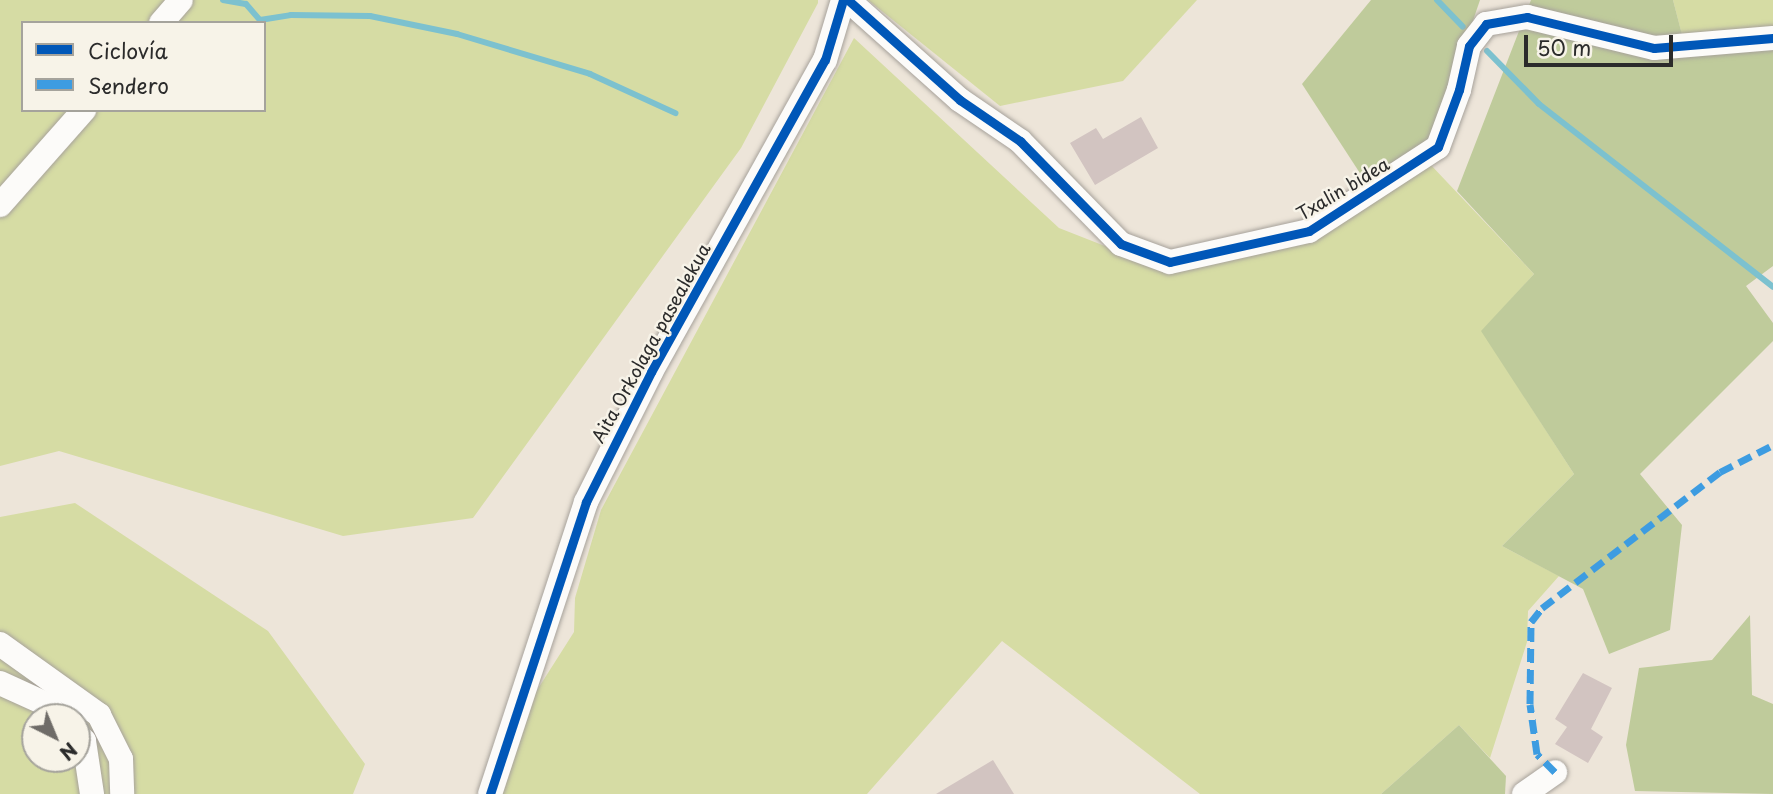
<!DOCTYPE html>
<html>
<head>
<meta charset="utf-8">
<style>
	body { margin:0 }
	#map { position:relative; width:1773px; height:794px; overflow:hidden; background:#ede5d9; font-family:"Playpen Sans",sans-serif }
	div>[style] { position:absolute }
	.green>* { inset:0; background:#d6dca4 }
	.forest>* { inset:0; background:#bfcb9b }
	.stream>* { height:6px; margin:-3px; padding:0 3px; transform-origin:3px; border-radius:3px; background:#7cc1cf }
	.building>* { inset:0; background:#d2c4c1 }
	.roads { filter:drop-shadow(0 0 2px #a7a29b) drop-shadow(0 0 2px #a7a29b) }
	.minor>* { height:24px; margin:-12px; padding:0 12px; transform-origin:12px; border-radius:12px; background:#fcfbf9 }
	.quiet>* { height:7px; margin-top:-3.5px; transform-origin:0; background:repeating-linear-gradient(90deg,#3d9ce1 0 14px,transparent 0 21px) }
	.cycleway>* { height:9px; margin:-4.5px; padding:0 4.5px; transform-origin:4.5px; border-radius:4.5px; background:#0057b8 }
	span { translate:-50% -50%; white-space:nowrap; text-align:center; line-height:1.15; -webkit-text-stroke:5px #f7f3e8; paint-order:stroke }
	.street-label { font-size:18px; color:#2b2b2b }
	.legend { position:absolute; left:21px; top:21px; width:245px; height:91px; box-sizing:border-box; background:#f7f3e8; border:2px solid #a5a39c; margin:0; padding:9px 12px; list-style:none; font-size:21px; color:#2b2b2b }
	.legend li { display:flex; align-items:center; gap:14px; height:35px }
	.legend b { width:35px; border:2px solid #a5a39c }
	.north { position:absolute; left:21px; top:703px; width:70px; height:70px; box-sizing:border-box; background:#f7f3e8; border:2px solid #a5a39c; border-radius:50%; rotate:137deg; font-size:19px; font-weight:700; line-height:28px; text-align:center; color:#2b2b2b }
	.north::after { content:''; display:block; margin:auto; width:24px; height:32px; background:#6f6c68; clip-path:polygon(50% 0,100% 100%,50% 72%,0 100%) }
	.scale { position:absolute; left:1524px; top:35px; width:149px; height:32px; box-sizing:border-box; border:4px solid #2b2b2b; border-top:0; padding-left:9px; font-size:21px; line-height:24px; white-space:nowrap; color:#2b2b2b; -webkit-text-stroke:5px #f7f3e8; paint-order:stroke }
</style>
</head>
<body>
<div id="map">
	<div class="green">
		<i style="clip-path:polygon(evenodd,0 0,818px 0,818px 3px,741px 148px,473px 518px,343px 536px,59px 451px,0 466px,0 0,23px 23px,264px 23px,264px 110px,23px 110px,23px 23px)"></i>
		<i style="clip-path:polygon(868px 0,1197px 0,1123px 81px,1000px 106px)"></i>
		<i style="clip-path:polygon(1673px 0,1773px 0,1773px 27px,1683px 39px)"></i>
		<i style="clip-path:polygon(854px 38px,1059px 228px,1115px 250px,1230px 260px,1429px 163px,1534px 274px,1482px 331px,1574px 474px,1502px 546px,1559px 576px,1528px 611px,1527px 642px,1490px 758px,1459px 725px,1381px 794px,1200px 794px,1002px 641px,867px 794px,498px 794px,520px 717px,574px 632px,575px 598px,601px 510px)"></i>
		<i style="clip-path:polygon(evenodd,75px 503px,268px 631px,365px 764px,353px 794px,0 794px,0 517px,75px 503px,35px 717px,77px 717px,77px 759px,35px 759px,35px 717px)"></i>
	</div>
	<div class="forest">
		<i style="clip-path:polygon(1371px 0,1480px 0,1434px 135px,1367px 184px,1302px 84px)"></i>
		<i style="clip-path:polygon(1531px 0,1673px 0,1687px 54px,1773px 45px,1773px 266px,1746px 286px,1773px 323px,1773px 341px,1640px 474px,1682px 525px,1670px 630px,1609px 654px,1583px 589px,1502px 546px,1574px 474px,1481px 331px,1534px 274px,1457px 191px)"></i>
		<i style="clip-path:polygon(1750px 615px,1752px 695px,1773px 704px,1773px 794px,1635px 791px,1626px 745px,1639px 668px,1712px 660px)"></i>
		<i style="clip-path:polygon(1459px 725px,1506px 776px,1505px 794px,1381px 794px)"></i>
	</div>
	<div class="stream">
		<i style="left:223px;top:0;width:23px;rotate:10deg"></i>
		<i style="left:246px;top:4px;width:21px;rotate:49deg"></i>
		<i style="left:260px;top:20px;width:31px;rotate:-9deg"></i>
		<i style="left:291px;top:15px;width:79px;rotate:0.7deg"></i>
		<i style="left:370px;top:16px;width:89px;rotate:11.7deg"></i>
		<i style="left:457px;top:34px;width:139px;rotate:16.7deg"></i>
		<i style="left:590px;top:74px;width:94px;rotate:24.6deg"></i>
		<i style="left:1437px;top:0;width:37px;rotate:46deg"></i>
		<i style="left:1487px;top:51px;width:74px;rotate:45.5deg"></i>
		<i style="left:1539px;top:104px;width:297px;rotate:38deg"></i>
	</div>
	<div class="building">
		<i style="clip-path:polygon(1141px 117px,1158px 148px,1095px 185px,1070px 143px,1096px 128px,1103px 139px)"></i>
		<i style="clip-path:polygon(1583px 673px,1612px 688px,1591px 729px,1603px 737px,1588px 763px,1555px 744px,1567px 727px,1555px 719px)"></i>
		<i style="clip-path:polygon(993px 760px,1014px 794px,936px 794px)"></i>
	</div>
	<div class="roads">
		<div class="minor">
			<i style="left:848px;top:0;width:150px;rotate:41.8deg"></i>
			<i style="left:960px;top:100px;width:73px;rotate:34.3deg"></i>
			<i style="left:1020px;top:141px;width:144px;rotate:45.6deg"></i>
			<i style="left:1121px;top:244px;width:52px;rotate:20.2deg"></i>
			<i style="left:1170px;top:262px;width:142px;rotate:-12.6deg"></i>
			<i style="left:1309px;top:231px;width:154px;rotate:-33.1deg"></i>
			<i style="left:1438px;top:147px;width:61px;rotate:-69.8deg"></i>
			<i style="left:1459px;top:90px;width:45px;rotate:-77.2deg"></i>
			<i style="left:1469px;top:46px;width:28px;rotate:-52deg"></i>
			<i style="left:1486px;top:24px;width:42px;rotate:-9.7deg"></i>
			<i style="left:1527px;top:17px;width:131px;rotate:13.7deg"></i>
			<i style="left:1654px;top:48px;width:119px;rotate:-4.8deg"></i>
			<i style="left:161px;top:23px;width:30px;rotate:-49deg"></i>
			<i style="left:0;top:205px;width:127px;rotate:-48.5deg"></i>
			<i style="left:0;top:644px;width:122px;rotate:35.6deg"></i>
			<i style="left:99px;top:715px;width:49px;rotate:63.4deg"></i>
			<i style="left:121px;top:759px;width:35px;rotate:88deg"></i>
			<i style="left:0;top:683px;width:51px;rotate:24.5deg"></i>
			<i style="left:46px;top:704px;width:18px;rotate:45deg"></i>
			<i style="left:77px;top:734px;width:10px;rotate:45deg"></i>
			<i style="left:84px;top:741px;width:54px;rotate:81.4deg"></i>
			<i style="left:490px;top:794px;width:307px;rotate:-71.8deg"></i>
			<i style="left:586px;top:502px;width:145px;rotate:-63.4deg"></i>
			<i style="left:651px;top:372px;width:357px;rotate:-60.9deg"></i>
			<i style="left:825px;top:60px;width:63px;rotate:-73.3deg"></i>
			<i style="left:1524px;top:794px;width:38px;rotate:-35deg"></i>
		</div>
	</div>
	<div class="quiet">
		<i style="left:1555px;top:772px;width:25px;rotate:-135deg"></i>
		<i style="left:1537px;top:754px;width:50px;rotate:-98deg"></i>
		<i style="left:1530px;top:704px;width:82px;rotate:-89.3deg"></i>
		<i style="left:1531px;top:622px;width:18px;rotate:-52deg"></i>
		<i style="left:1542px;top:608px;width:224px;rotate:-37.4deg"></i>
		<i style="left:1720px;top:472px;width:59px;rotate:-27deg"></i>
	</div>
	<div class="cycleway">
		<i style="left:848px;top:0;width:150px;rotate:41.8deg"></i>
		<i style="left:960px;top:100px;width:73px;rotate:34.3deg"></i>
		<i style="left:1020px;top:141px;width:144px;rotate:45.6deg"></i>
		<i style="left:1121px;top:244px;width:52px;rotate:20.2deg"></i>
		<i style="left:1170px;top:262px;width:142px;rotate:-12.6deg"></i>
		<i style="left:1309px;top:231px;width:154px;rotate:-33.1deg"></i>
		<i style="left:1438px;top:147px;width:61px;rotate:-69.8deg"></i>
		<i style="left:1459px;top:90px;width:45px;rotate:-77.2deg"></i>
		<i style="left:1469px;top:46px;width:28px;rotate:-52deg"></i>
		<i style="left:1486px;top:24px;width:42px;rotate:-9.7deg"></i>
		<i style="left:1527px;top:17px;width:131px;rotate:13.7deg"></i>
		<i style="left:1654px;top:48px;width:119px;rotate:-4.8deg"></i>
		<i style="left:490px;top:794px;width:307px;rotate:-71.8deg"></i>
		<i style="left:586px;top:502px;width:145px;rotate:-63.4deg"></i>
		<i style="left:651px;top:372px;width:357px;rotate:-60.9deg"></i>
		<i style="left:825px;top:60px;width:63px;rotate:-73.3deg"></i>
	</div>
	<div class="street-label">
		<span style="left:1343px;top:189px;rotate:-31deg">Txalin bidea</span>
		<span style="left:651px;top:343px;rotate:-61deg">Aita Orkolaga pasealekua</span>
	</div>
	<ul class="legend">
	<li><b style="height:9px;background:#0057b8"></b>Ciclovía</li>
	<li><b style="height:9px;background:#3d9ce1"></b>Sendero</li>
	</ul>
	<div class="north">N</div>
	<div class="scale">50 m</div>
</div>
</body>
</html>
